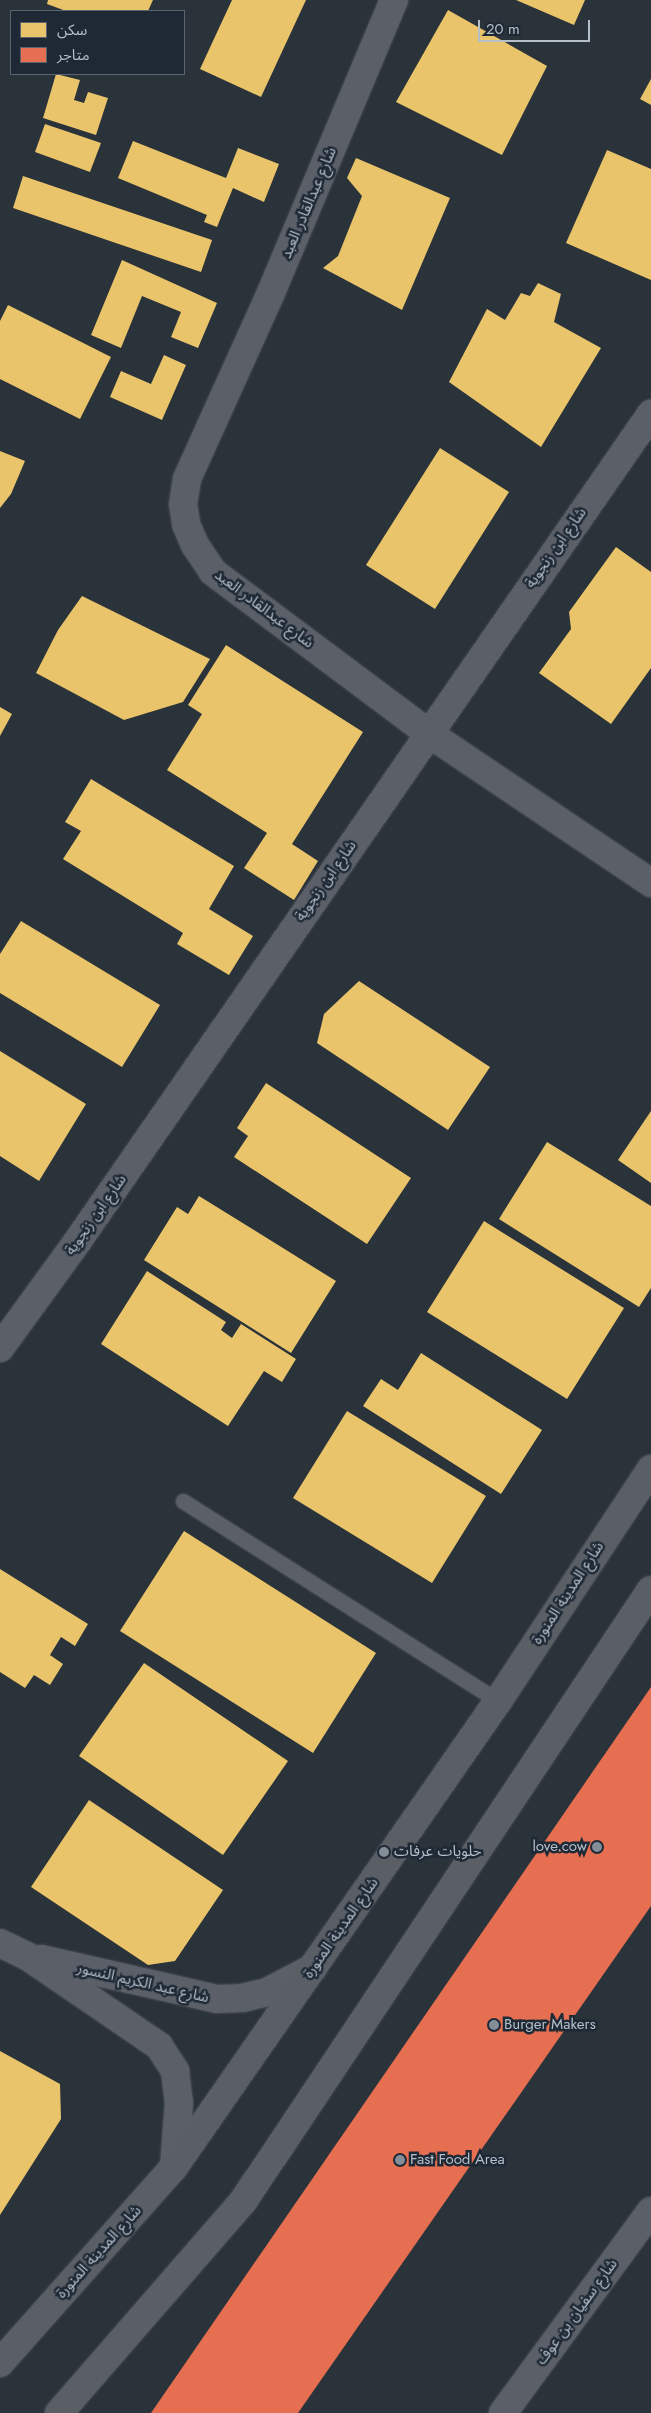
<!DOCTYPE html>
<html>
<head>
<meta charset="utf-8">
<style>
	body { margin:0 }
	#map { position:relative; width:651px; height:2413px; overflow:hidden; background:#2a323a; font-family:Jost,"Noto Sans Arabic",sans-serif }
	div>[style] { position:absolute }
	.homes>* { inset:0; background:#e9c46a }
	.shops>* { inset:0; background:#e76f51 }
	.roads { filter:drop-shadow(0 0 1px #494e54) drop-shadow(0 0 1px #494e54) }
	.lane>* { height:15px; margin:-7.5px; padding:0 7.5px; transform-origin:7.5px; border-radius:7.5px; background:#5b6068 }
	.street>* { height:28px; margin:-14px; padding:0 14px; transform-origin:14px; border-radius:14px; background:#5b6068 }
	.secondary>* { height:28px; margin:-14px; padding:0 14px; transform-origin:14px; border-radius:14px; background:#5a5f66 }
	.dots>* { width:14px; height:14px; translate:-50% -50%; box-sizing:border-box; border:2px solid #1e2935; border-radius:50% }
	span { translate:-50% -50%; white-space:nowrap; text-align:center; line-height:1.15; -webkit-text-stroke:5px #1e2935; paint-order:stroke }
	.street-label { font-size:15px; color:#b5bfca }
	.poi-label { font-size:15px; color:#b5bfca }
	.right { translate:-100% -50%; text-align:right }
	.left { translate:0 -50%; text-align:left }
	.legend { position:absolute; left:10px; top:10px; width:175px; height:65px; box-sizing:border-box; background:#1e2935; border:1px solid #5a6571; margin:0; padding:6px 9px; list-style:none; font-size:15px; color:#b5bfca }
	.legend li { display:flex; align-items:center; gap:10px; height:25px }
	.legend b { width:25px; border:1px solid #5a6571 }
	.scale { position:absolute; left:478px; top:20px; width:112px; height:22px; box-sizing:border-box; border:2px solid #b5bfca; border-top:0; padding-left:6px; font-size:15px; line-height:18px; white-space:nowrap; color:#b5bfca; -webkit-text-stroke:4px #1e2935; paint-order:stroke }
</style>
</head>
<body>
<div id="map">
	<div class="homes">
		<i style="clip-path:polygon(48px 0,153px 0,148px 11px,66px 11px,47px 4px)"></i>
		<i style="clip-path:polygon(232px 0,306px 0,261px 97px,200px 69px)"></i>
		<i style="clip-path:polygon(516px 0,585px 0,574px 25px)"></i>
		<i style="clip-path:polygon(448px 10px,547px 66px,502px 155px,396px 102px)"></i>
		<i style="clip-path:polygon(56px 74px,80px 80px,74px 100px,84px 103px,88px 92px,108px 98px,96px 135px,43px 118px)"></i>
		<i style="clip-path:polygon(651px 79px,651px 105px,640px 99px)"></i>
		<i style="clip-path:polygon(45px 124px,101px 143px,90px 172px,35px 152px)"></i>
		<i style="clip-path:polygon(133px 141px,226px 178px,238px 148px,279px 164px,264px 202px,233px 188px,217px 227px,204px 222px,207px 215px,118px 178px)"></i>
		<i style="clip-path:polygon(607px 150px,651px 169px,651px 280px,566px 243px)"></i>
		<i style="clip-path:polygon(356px 158px,450px 198px,402px 310px,323px 268px,338px 256px,362px 196px,347px 178px)"></i>
		<i style="clip-path:polygon(23px 176px,212px 240px,201px 272px,13px 208px)"></i>
		<i style="clip-path:polygon(122px 260px,217px 303px,198px 348px,171px 337px,181px 312px,142px 296px,121px 348px,91px 335px)"></i>
		<i style="clip-path:polygon(538px 283px,561px 294px,554px 322px,601px 348px,541px 447px,449px 382px,487px 309px,505px 320px,521px 293px,530px 296px)"></i>
		<i style="clip-path:polygon(8px 305px,111px 357px,80px 419px,0 379px,0 321px)"></i>
		<i style="clip-path:polygon(164px 355px,186px 365px,162px 420px,110px 397px,121px 371px,151px 384px)"></i>
		<i style="clip-path:polygon(440px 448px,509px 492px,435px 609px,366px 565px)"></i>
		<i style="clip-path:polygon(0 451px,25px 461px,11px 494px,0 508px)"></i>
		<i style="clip-path:polygon(616px 547px,651px 572px,651px 668px,611px 724px,539px 673px,571px 629px,569px 612px)"></i>
		<i style="clip-path:polygon(82px 596px,210px 659px,183px 702px,124px 720px,36px 673px,58px 630px)"></i>
		<i style="clip-path:polygon(226px 645px,363px 732px,292px 844px,318px 861px,294px 900px,244px 868px,267px 833px,167px 770px,202px 714px,188px 705px)"></i>
		<i style="clip-path:polygon(0 707px,12px 714px,0 736px)"></i>
		<i style="clip-path:polygon(91px 779px,234px 866px,209px 909px,253px 936px,229px 975px,177px 944px,183px 933px,63px 859px,81px 831px,65px 822px)"></i>
		<i style="clip-path:polygon(21px 921px,160px 1005px,122px 1067px,0 993px,0 954px)"></i>
		<i style="clip-path:polygon(359px 981px,490px 1067px,448px 1130px,317px 1043px,324px 1014px)"></i>
		<i style="clip-path:polygon(0 1051px,86px 1104px,39px 1181px,0 1156px)"></i>
		<i style="clip-path:polygon(266px 1083px,411px 1178px,367px 1244px,234px 1157px,248px 1136px,237px 1128px)"></i>
		<i style="clip-path:polygon(651px 1111px,651px 1183px,618px 1160px)"></i>
		<i style="clip-path:polygon(547px 1142px,651px 1206px,651px 1288px,639px 1307px,499px 1219px)"></i>
		<i style="clip-path:polygon(199px 1196px,336px 1281px,291px 1353px,144px 1260px,177px 1207px,188px 1214px)"></i>
		<i style="clip-path:polygon(484px 1221px,624px 1308px,567px 1399px,427px 1312px)"></i>
		<i style="clip-path:polygon(147px 1271px,226px 1322px,221px 1330px,232px 1338px,241px 1324px,296px 1359px,282px 1382px,264px 1371px,228px 1426px,101px 1344px)"></i>
		<i style="clip-path:polygon(421px 1353px,542px 1430px,501px 1494px,363px 1406px,381px 1379px,398px 1390px)"></i>
		<i style="clip-path:polygon(347px 1411px,486px 1496px,432px 1583px,293px 1498px)"></i>
		<i style="clip-path:polygon(184px 1531px,376px 1653px,313px 1753px,120px 1631px)"></i>
		<i style="clip-path:polygon(0 1569px,88px 1624px,75px 1646px,61px 1637px,50px 1655px,63px 1664px,50px 1685px,34px 1675px,25px 1688px,0 1672px)"></i>
		<i style="clip-path:polygon(144px 1663px,288px 1761px,223px 1855px,79px 1756px)"></i>
		<i style="clip-path:polygon(89px 1800px,223px 1890px,175px 1961px,148px 1965px,31px 1887px)"></i>
		<i style="clip-path:polygon(0 2051px,60px 2084px,61px 2119px,0 2215px)"></i>
	</div>
	<div class="shops">
		<i style="clip-path:polygon(651px 1687px,651px 1906px,298px 2413px,151px 2413px)"></i>
	</div>
	<div class="roads">
		<div class="lane">
			<i style="left:183px;top:1501px;width:373px;rotate:32.4deg"></i>
		</div>
		<div class="street">
			<i style="left:394px;top:0;width:320px;rotate:112.8deg"></i>
			<i style="left:270px;top:295px;width:202px;rotate:114.3deg"></i>
			<i style="left:187px;top:479px;width:25px;rotate:99deg"></i>
			<i style="left:183px;top:504px;width:20px;rotate:81deg"></i>
			<i style="left:186px;top:524px;width:23px;rotate:67deg"></i>
			<i style="left:195px;top:545px;width:32px;rotate:56deg"></i>
			<i style="left:213px;top:572px;width:269px;rotate:36.8deg"></i>
			<i style="left:428px;top:733px;width:269px;rotate:33.9deg"></i>
			<i style="left:0;top:1348px;width:131px;rotate:-54deg"></i>
			<i style="left:77px;top:1242px;width:1008px;rotate:-55.27deg"></i>
			<i style="left:0;top:1943px;width:30px;rotate:26deg"></i>
			<i style="left:27px;top:1956px;width:160px;rotate:34.3deg"></i>
			<i style="left:159px;top:2046px;width:30px;rotate:57deg"></i>
			<i style="left:175px;top:2071px;width:31px;rotate:83deg"></i>
			<i style="left:179px;top:2102px;width:65px;rotate:94.4deg"></i>
			<i style="left:41px;top:1959px;width:180px;rotate:12.8deg"></i>
			<i style="left:217px;top:1999px;width:25px;rotate:-2deg"></i>
			<i style="left:242px;top:1998px;width:26px;rotate:-13deg"></i>
			<i style="left:267px;top:1992px;width:52px;rotate:-27.6deg"></i>
			<i style="left:503px;top:2413px;width:250px;rotate:-53.8deg"></i>
		</div>
		<div class="secondary">
			<i style="left:0;top:2363px;width:262px;rotate:-48.4deg"></i>
			<i style="left:174px;top:2167px;width:568px;rotate:-55.19deg"></i>
			<i style="left:498px;top:1701px;width:278px;rotate:-56.6deg"></i>
			<i style="left:59px;top:2413px;width:282px;rotate:-49deg"></i>
			<i style="left:244px;top:2200px;width:733px;rotate:-56.29deg"></i>
		</div>
	</div>
	<div class="dots">
		<i style="left:597px;top:1847px;background:#848e98"></i>
		<i style="left:384px;top:1852px;background:#848e98"></i>
		<i style="left:494px;top:2025px;background:#848e98"></i>
		<i style="left:400px;top:2160px;background:#848e98"></i>
	</div>
	<div class="street-label">
		<span style="left:309px;top:203px;rotate:-67deg">شارع عبدالقادر العبد</span>
		<span style="left:556px;top:548px;rotate:-55deg">شارع ابن زنجوية</span>
		<span style="left:264px;top:609px;rotate:37deg">شارع عبدالقادر العبد</span>
		<span style="left:326px;top:881px;rotate:-55deg">شارع ابن زنجوية</span>
		<span style="left:96px;top:1215px;rotate:-55deg">شارع ابن زنجوية</span>
		<span style="left:568px;top:1593px;rotate:-57deg">شارع المدينة المنورة</span>
		<span style="left:341px;top:1928px;rotate:-55deg">شارع المدينة المنورة</span>
		<span style="left:143px;top:1983px;rotate:13deg">شارع عبد الكريم النسور</span>
		<span style="left:99px;top:2252px;rotate:-48deg">شارع المدينة المنورة</span>
		<span style="left:577px;top:2312px;rotate:-54deg">شارع سفيان بن عوف</span>
	</div>
	<div class="poi-label">
		<span class="right" style="left:587px;top:1847px">love.cow</span>
		<span class="left" style="left:394px;top:1852px">حلويات عرفات</span>
		<span class="left" style="left:504px;top:2025px">Burger Makers</span>
		<span class="left" style="left:410px;top:2160px">Fast Food Area</span>
	</div>
	<ul class="legend">
	<li><b style="height:14px;background:#e9c46a"></b>سكن</li>
	<li><b style="height:14px;background:#e76f51"></b>متاجر</li>
	</ul>
	<div class="scale">20 m</div>
</div>
</body>
</html>
